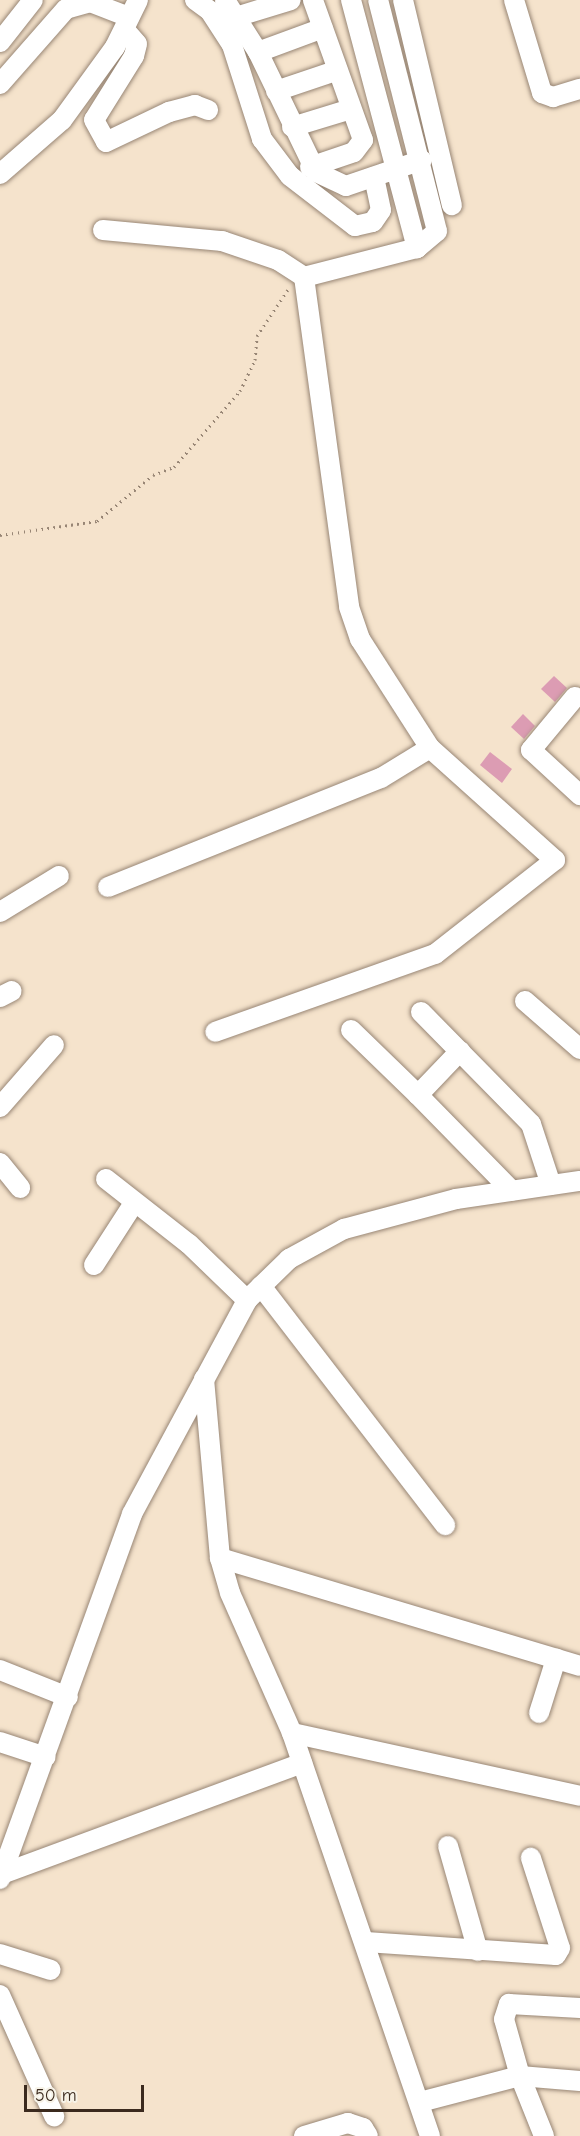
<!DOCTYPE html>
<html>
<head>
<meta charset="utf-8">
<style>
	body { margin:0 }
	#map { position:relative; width:580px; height:2136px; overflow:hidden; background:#f5e3cc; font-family:"Comic Neue",sans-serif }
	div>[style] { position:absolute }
	.building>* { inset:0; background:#dc9cb3 }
	.path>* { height:3px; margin-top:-1.5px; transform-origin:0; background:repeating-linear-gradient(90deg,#988675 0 1.5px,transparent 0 6px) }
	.roads { filter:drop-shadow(0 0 2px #988675) drop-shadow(0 0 2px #988675) }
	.minor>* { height:20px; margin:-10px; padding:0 10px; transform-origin:10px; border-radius:10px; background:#fff }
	span { translate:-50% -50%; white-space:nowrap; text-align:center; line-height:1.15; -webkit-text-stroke:4.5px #f7f3e8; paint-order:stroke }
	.scale { position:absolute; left:24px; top:2085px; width:120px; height:27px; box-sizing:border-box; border:3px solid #3b2a1e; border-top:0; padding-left:8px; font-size:18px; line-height:21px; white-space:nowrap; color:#3b2a1e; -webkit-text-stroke:4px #f7f3e8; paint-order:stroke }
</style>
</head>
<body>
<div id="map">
	<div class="building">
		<i style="clip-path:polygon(554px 676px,567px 688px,555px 702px,541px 689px)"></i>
		<i style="clip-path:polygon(523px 714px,535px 726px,524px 739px,511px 727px)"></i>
		<i style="clip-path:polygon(490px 752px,512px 769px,502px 783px,480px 765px)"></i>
	</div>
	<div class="path">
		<i style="left:0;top:535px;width:98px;rotate:-8.2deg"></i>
		<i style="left:97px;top:521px;width:72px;rotate:-39.4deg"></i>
		<i style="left:153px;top:475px;width:22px;rotate:-21deg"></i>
		<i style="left:174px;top:467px;width:101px;rotate:-49deg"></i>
		<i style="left:240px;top:391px;width:34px;rotate:-64deg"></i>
		<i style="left:255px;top:360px;width:24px;rotate:-85deg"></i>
		<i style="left:257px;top:336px;width:58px;rotate:-56.3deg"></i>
	</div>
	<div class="roads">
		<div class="minor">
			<i style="left:195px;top:0;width:19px;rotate:36deg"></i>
			<i style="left:210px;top:11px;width:40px;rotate:57.1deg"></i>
			<i style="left:232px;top:45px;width:99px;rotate:72.3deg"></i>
			<i style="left:262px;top:139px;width:46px;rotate:52.9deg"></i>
			<i style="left:290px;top:176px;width:82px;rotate:37.6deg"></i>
			<i style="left:355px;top:226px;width:18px;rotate:-13deg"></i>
			<i style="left:373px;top:222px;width:14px;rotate:-56deg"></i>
			<i style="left:381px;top:210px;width:34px;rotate:-102deg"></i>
			<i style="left:225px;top:0;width:62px;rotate:57.6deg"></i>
			<i style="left:258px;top:52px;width:133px;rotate:64.2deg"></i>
			<i style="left:316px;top:172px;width:33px;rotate:25deg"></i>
			<i style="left:346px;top:186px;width:80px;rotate:-18.9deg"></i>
			<i style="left:351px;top:0;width:257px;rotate:75.1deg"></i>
			<i style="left:403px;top:0;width:211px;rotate:76.6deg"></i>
			<i style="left:514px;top:0;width:97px;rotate:73.2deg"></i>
			<i style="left:542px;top:93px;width:12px;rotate:20deg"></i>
			<i style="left:553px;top:97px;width:28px;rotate:-17deg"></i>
			<i style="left:239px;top:16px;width:54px;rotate:-17.1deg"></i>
			<i style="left:125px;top:30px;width:18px;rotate:49deg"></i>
			<i style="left:137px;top:44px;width:12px;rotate:104deg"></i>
			<i style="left:134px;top:56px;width:75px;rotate:122deg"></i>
			<i style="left:94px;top:120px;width:25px;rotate:61deg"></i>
			<i style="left:106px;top:142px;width:70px;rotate:-25.5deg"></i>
			<i style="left:169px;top:112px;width:27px;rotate:-15deg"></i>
			<i style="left:195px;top:105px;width:14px;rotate:21deg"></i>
			<i style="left:0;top:42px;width:53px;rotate:-51.8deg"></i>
			<i style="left:258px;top:52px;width:69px;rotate:-20.3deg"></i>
			<i style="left:0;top:84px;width:100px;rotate:-48.7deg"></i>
			<i style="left:66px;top:9px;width:25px;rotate:-16deg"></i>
			<i style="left:90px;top:2px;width:42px;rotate:21deg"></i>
			<i style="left:276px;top:91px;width:65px;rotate:-18.7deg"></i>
			<i style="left:292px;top:127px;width:62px;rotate:-17deg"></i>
			<i style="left:310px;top:167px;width:46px;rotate:-18.8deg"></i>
			<i style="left:354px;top:152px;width:15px;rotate:-53deg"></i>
			<i style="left:363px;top:140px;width:149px;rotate:-109.7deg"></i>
			<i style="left:0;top:174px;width:82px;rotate:-41.1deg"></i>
			<i style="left:62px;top:120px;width:90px;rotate:-54deg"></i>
			<i style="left:115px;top:47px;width:52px;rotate:-63.9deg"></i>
			<i style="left:103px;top:230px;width:120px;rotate:5.3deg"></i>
			<i style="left:222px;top:241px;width:59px;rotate:18.7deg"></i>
			<i style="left:278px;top:260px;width:31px;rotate:33deg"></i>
			<i style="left:304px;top:277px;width:333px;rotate:82.2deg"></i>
			<i style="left:349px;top:607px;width:34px;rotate:71deg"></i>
			<i style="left:360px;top:639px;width:130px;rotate:57.3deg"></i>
			<i style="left:430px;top:748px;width:168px;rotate:41.9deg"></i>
			<i style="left:555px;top:860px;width:152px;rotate:141.9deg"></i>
			<i style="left:435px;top:954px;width:233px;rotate:160.5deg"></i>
			<i style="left:304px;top:277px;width:117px;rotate:-14.4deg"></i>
			<i style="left:417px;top:248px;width:26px;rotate:-40deg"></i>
			<i style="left:437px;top:231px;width:238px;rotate:-104.3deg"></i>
			<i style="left:575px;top:697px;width:69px;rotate:129.7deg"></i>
			<i style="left:531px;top:750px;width:67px;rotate:42.6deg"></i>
			<i style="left:108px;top:887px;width:294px;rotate:-21.8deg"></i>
			<i style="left:381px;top:778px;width:57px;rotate:-31.5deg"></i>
			<i style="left:0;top:912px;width:69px;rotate:-31.4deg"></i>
			<i style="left:0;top:997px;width:13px;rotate:-27deg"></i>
			<i style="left:525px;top:1001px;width:73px;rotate:41.1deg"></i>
			<i style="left:421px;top:1012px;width:157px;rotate:45.5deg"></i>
			<i style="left:531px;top:1124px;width:64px;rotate:71.8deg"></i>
			<i style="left:351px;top:1030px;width:93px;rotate:44.1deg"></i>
			<i style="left:418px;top:1095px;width:61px;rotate:-46.3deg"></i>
			<i style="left:418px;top:1095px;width:134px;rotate:45.6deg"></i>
			<i style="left:0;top:1107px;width:82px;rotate:-48.9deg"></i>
			<i style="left:0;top:1163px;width:32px;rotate:51deg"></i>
			<i style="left:106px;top:1179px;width:105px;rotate:38.1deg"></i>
			<i style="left:189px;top:1244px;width:81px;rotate:44deg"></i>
			<i style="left:94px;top:1265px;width:74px;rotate:-57.2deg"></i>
			<i style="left:261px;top:1286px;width:302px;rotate:52.4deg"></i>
			<i style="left:204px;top:1379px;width:180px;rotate:84.9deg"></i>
			<i style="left:220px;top:1558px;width:36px;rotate:74deg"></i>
			<i style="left:230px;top:1593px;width:153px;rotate:66.1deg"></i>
			<i style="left:292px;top:1733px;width:426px;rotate:71.1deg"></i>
			<i style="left:220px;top:1558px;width:376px;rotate:16.7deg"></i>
			<i style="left:0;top:1670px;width:73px;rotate:21.7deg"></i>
			<i style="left:539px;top:1713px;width:57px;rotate:-72.5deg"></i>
			<i style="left:292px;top:1733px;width:295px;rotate:12.3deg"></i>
			<i style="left:0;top:1742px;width:48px;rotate:18.1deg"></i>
			<i style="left:448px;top:1846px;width:109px;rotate:74.1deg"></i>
			<i style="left:2px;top:1874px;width:320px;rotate:-20.3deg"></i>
			<i style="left:0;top:1879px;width:388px;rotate:-70.1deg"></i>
			<i style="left:132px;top:1514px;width:243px;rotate:-61.7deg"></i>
			<i style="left:247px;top:1300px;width:59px;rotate:-44.3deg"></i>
			<i style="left:289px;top:1259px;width:63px;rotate:-28.6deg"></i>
			<i style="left:344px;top:1229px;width:116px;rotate:-15deg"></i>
			<i style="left:456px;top:1199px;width:125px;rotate:-8.3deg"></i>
			<i style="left:366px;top:1942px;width:190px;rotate:3.9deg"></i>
			<i style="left:556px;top:1955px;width:8px;rotate:-60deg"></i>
			<i style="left:560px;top:1948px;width:95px;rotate:-107.9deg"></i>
			<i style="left:0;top:1954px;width:53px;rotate:17.4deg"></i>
			<i style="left:0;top:1995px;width:133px;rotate:65.9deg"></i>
			<i style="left:420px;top:2102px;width:103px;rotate:-14.6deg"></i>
			<i style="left:520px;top:2076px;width:59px;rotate:-105.7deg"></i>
			<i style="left:504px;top:2019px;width:16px;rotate:-72deg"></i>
			<i style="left:509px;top:2004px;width:71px;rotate:3.2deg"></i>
			<i style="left:304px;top:2136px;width:46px;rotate:-16.5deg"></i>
			<i style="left:348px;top:2123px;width:16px;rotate:18deg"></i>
			<i style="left:363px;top:2128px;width:9px;rotate:58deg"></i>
			<i style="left:544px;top:2136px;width:65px;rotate:-111.8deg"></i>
			<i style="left:520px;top:2076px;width:60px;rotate:4.8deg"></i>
		</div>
	</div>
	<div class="scale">50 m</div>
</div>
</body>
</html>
